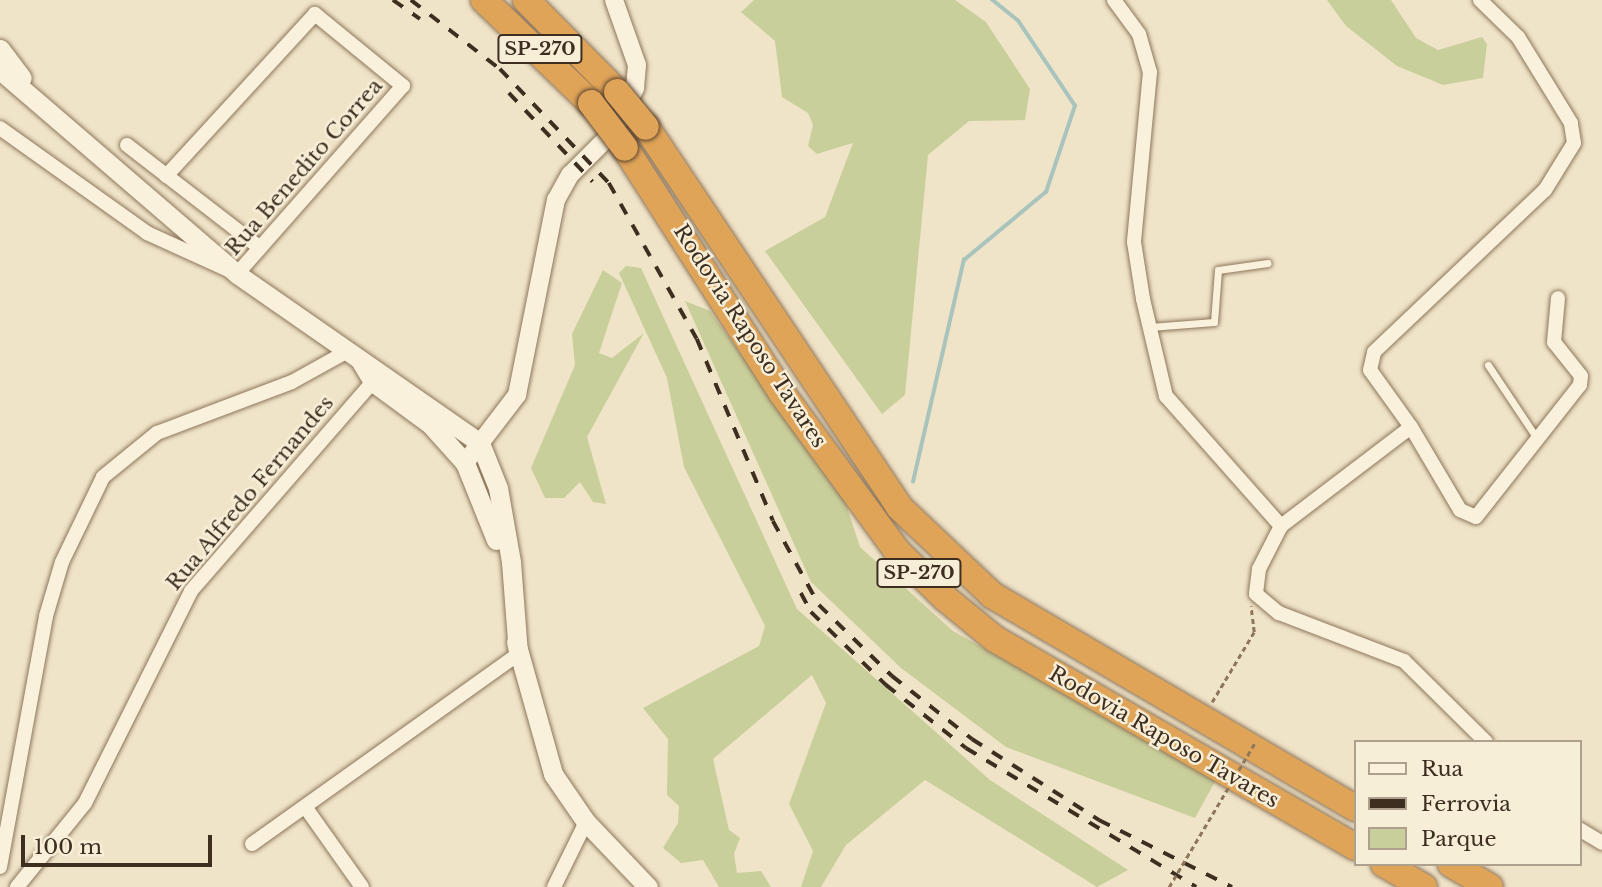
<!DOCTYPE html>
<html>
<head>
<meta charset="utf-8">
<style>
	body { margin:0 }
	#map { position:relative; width:1602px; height:887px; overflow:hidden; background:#f0e4c8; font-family:"Libre Baskerville",serif }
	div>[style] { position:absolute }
	.green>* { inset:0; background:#c9cf9b }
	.stream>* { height:3.5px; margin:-1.75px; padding:0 1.75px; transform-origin:1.75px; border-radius:1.75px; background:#a9c4bc }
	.path>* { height:2.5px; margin-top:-1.25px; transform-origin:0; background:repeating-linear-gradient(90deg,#8d765c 0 5px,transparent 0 8.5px) }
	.roads { filter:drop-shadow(0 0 2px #8d765c) drop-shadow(0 0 2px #8d765c) }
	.service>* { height:7px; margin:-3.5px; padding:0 3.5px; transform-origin:3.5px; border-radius:3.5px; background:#faf1dc }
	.minor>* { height:14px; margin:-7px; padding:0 7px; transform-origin:7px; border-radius:7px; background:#faf1dc }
	.tertiary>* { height:18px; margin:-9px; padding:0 9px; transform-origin:9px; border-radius:9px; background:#faf1dc }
	.secondary>* { height:19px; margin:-9.5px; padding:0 9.5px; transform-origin:9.5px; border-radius:9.5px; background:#faf1dc }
	.motorway>* { height:26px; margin:-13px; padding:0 13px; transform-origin:13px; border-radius:13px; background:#e0a458 }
	.rail>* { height:3.5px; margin-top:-1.75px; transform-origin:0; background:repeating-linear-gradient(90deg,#3d2e20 0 12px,transparent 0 24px) }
	.path-bridge>* { height:2.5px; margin-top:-1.25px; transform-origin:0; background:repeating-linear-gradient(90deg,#8d765c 0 5px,transparent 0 8.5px) }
	.bridges { filter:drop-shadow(0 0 2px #5b4430) drop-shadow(0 0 2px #5b4430) }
	.motorway-bridge>* { height:26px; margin:-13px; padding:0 13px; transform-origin:13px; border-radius:13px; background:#e0a458 }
	span { translate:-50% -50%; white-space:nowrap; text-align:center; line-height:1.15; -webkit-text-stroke:5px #f7eed8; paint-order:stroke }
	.shield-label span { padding:2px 5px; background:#f7eed8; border:2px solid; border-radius:5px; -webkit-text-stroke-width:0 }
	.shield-label { font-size:19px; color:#3d2e20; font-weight:700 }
	.street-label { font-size:21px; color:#3d2e20 }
	.legend { position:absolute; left:1354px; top:740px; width:228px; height:126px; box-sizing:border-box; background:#f7eed8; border:2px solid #ada18e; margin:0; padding:9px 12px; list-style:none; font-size:21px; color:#3d2e20 }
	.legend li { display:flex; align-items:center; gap:14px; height:35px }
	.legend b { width:35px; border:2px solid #ada18e }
	.scale { position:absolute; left:21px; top:835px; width:191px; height:32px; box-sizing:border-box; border:4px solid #3d2e20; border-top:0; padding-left:9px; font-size:21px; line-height:24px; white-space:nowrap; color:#3d2e20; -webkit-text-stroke:5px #f7eed8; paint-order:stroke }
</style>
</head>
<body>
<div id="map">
	<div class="green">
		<i style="clip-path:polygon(754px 0,955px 0,986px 22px,1030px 89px,1025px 120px,969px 121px,928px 155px,905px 395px,882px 414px,765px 251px,825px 217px,853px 143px,817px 154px,808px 146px,813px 125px,808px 113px,782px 97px,775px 41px,741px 12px)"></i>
		<i style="clip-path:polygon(1327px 0,1391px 0,1416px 38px,1438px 50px,1482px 37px,1487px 44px,1483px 78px,1443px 85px,1397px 66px,1346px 26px)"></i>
		<i style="clip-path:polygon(626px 266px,641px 268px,797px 609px,990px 780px,1128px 870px,1097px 887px,925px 780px,846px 845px,821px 887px,801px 887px,813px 851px,789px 804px,826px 703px,812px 675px,713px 759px,729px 830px,740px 838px,734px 854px,737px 873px,761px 871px,771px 887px,719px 887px,703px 860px,681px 863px,663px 848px,678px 823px,679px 806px,667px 795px,668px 739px,643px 708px,759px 646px,765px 626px,684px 467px,667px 378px,619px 273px)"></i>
		<i style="clip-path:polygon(603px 270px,622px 283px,599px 353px,612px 358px,644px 333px,587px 437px,606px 504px,593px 502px,580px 482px,564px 498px,545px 498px,531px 468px,575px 365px,572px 334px)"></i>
		<i style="clip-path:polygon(685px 301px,710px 311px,845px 501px,860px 547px,953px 631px,1217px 778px,1195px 818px,1006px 747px,901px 668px,811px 582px)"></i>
	</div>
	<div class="stream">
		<i style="left:913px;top:482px;width:228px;rotate:-77.1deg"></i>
		<i style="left:964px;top:260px;width:107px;rotate:-39.7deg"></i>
		<i style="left:1046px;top:192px;width:91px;rotate:-71.4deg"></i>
		<i style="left:1075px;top:106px;width:102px;rotate:-123.8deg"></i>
		<i style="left:1018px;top:21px;width:33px;rotate:-141deg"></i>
	</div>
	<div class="path">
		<i style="left:1212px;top:702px;width:82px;rotate:-59deg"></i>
		<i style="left:1254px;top:632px;width:26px;rotate:-97deg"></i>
	</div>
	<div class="roads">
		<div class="service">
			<i style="left:1150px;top:327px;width:64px;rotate:-4.5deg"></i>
			<i style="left:1214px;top:322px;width:52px;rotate:-85.6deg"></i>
			<i style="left:1218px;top:270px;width:50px;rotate:-8deg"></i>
			<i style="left:1488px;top:365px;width:90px;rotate:56.3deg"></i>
		</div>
		<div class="minor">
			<i style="left:1114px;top:0;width:42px;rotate:53.7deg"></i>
			<i style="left:1139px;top:34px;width:40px;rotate:74deg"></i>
			<i style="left:1150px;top:72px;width:171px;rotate:95.4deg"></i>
			<i style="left:1134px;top:242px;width:58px;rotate:81deg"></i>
			<i style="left:1143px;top:299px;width:100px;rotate:76.7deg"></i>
			<i style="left:1166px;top:396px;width:174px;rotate:48.5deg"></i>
			<i style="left:1281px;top:526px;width:48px;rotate:117.1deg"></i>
			<i style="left:1259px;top:569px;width:25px;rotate:97deg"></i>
			<i style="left:1256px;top:594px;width:30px;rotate:40deg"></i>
			<i style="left:1279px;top:613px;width:134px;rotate:21deg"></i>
			<i style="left:1404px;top:661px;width:115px;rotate:44.6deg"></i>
			<i style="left:0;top:128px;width:181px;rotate:35.5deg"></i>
			<i style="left:147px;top:233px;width:99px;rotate:24.5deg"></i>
			<i style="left:237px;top:274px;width:251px;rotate:-48.6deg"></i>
			<i style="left:403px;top:86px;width:114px;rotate:-140.7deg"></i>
			<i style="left:315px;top:14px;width:220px;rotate:132.6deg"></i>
			<i style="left:127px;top:145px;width:167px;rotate:37.7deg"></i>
			<i style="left:1411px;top:427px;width:70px;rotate:-125.7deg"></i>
			<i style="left:1370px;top:370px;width:18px;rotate:-77deg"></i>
			<i style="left:1374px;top:352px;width:236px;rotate:-43.5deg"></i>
			<i style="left:1545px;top:190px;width:55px;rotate:-58.3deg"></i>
			<i style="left:1574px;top:143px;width:20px;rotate:-99deg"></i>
			<i style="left:1571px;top:123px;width:101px;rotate:-121.6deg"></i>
			<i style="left:1518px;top:37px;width:53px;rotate:-135.8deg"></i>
			<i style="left:1281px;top:526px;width:163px;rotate:-37.3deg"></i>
			<i style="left:1411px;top:427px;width:96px;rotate:59.4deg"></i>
			<i style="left:1460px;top:510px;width:17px;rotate:24deg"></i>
			<i style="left:1476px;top:517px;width:168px;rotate:-51.8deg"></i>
			<i style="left:1580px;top:385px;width:9px;rotate:-84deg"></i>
			<i style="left:1581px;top:376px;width:43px;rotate:-128.5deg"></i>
			<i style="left:1554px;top:342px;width:44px;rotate:-84.8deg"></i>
			<i style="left:306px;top:808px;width:97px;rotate:54.7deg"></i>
			<i style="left:1579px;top:829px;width:27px;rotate:31deg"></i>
			<i style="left:252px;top:844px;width:327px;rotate:-35.5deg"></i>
			<i style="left:0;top:867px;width:255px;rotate:-79.6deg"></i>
			<i style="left:46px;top:616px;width:56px;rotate:-73.5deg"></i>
			<i style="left:62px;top:562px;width:94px;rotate:-64.2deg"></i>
			<i style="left:103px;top:477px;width:70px;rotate:-39.2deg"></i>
			<i style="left:157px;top:433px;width:144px;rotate:-20.7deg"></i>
			<i style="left:292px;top:382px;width:64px;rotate:-29deg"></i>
			<i style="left:17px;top:887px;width:108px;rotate:-51deg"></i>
			<i style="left:85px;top:803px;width:237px;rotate:-63.4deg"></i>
			<i style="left:191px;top:591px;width:277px;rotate:-49deg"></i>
			<i style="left:554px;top:887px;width:72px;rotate:-63.8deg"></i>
		</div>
		<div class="tertiary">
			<i style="left:465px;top:463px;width:86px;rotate:-52.6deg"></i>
			<i style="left:517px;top:395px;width:199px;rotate:-78.7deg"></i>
			<i style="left:556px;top:200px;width:29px;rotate:-61deg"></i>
			<i style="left:570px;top:175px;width:64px;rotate:-45deg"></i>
			<i style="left:615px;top:130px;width:47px;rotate:-64.5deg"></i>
			<i style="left:635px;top:88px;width:23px;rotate:-85deg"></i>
			<i style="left:637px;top:65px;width:69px;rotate:-109.5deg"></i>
		</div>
		<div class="secondary">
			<i style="left:0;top:49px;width:36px;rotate:53deg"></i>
			<i style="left:0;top:70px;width:313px;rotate:40.7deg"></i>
			<i style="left:237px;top:274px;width:296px;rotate:34.8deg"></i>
			<i style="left:480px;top:443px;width:48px;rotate:68.2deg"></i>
			<i style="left:498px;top:488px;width:75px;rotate:80deg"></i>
			<i style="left:511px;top:562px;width:92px;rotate:85.6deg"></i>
			<i style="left:360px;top:360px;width:26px;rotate:59deg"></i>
			<i style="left:373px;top:382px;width:71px;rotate:36.4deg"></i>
			<i style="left:430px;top:424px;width:52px;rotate:48.1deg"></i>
			<i style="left:465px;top:463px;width:83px;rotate:68.1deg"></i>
			<i style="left:516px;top:642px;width:137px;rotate:74.3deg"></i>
			<i style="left:553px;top:774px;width:58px;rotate:55.5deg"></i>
			<i style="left:586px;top:822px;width:90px;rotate:46.4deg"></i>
		</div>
		<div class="motorway">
			<i style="left:484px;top:0;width:149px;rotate:43.9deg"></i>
			<i style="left:526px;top:0;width:129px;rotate:45.3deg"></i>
			<i style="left:646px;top:127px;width:457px;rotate:56.3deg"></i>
			<i style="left:899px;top:507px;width:128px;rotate:43.4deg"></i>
			<i style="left:992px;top:595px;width:421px;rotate:30.4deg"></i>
			<i style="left:625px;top:148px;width:290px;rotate:57.4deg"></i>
			<i style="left:781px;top:392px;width:197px;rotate:53.9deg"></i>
			<i style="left:897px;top:551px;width:67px;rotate:44.4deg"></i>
			<i style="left:945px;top:598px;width:65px;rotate:39.4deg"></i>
			<i style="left:995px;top:639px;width:416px;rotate:30deg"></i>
			<i style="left:1384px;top:864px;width:46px;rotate:29.9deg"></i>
			<i style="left:1451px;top:864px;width:45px;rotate:30.5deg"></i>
		</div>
	</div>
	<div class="rail">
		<i style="left:393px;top:0;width:33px;rotate:35deg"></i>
		<i style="left:411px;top:0;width:113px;rotate:37.8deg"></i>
		<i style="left:500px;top:69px;width:158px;rotate:46.3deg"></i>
		<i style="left:609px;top:183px;width:179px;rotate:60.6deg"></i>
		<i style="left:697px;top:339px;width:197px;rotate:67.3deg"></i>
		<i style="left:773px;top:521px;width:96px;rotate:61.3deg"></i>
		<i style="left:819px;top:605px;width:102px;rotate:44.2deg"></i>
		<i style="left:892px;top:676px;width:102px;rotate:38.2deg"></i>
		<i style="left:972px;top:739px;width:151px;rotate:32.5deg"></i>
		<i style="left:1099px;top:820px;width:149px;rotate:26.7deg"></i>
		<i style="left:509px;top:93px;width:122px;rotate:46.7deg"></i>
		<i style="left:801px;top:593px;width:21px;rotate:62deg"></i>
		<i style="left:811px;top:612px;width:105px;rotate:44.2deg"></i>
		<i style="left:886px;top:685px;width:102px;rotate:38.2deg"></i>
		<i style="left:966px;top:748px;width:269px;rotate:31.1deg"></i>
	</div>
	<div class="path-bridge">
		<i style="left:1169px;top:887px;width:168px;rotate:-59.2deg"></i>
	</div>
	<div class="bridges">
		<div class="motorway-bridge">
			<i style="left:617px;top:92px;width:45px;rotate:50.4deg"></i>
			<i style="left:591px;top:103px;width:56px;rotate:52.9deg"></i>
		</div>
	</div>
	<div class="shield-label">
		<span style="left:540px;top:49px">SP-270</span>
		<span style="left:919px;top:573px">SP-270</span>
	</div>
	<div class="street-label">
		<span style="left:304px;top:167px;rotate:-49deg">Rua Benedito Correa</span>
		<span style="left:750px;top:336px;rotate:57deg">Rodovia Raposo Tavares</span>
		<span style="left:250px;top:493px;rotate:-50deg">Rua Alfredo Fernandes</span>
		<span style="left:1164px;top:737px;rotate:30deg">Rodovia Raposo Tavares</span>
	</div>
	<ul class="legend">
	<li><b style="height:9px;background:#faf1dc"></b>Rua</li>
	<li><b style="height:9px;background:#3d2e20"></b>Ferrovia</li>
	<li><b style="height:19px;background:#c9cf9b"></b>Parque</li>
	</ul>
	<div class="scale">100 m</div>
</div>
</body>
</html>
